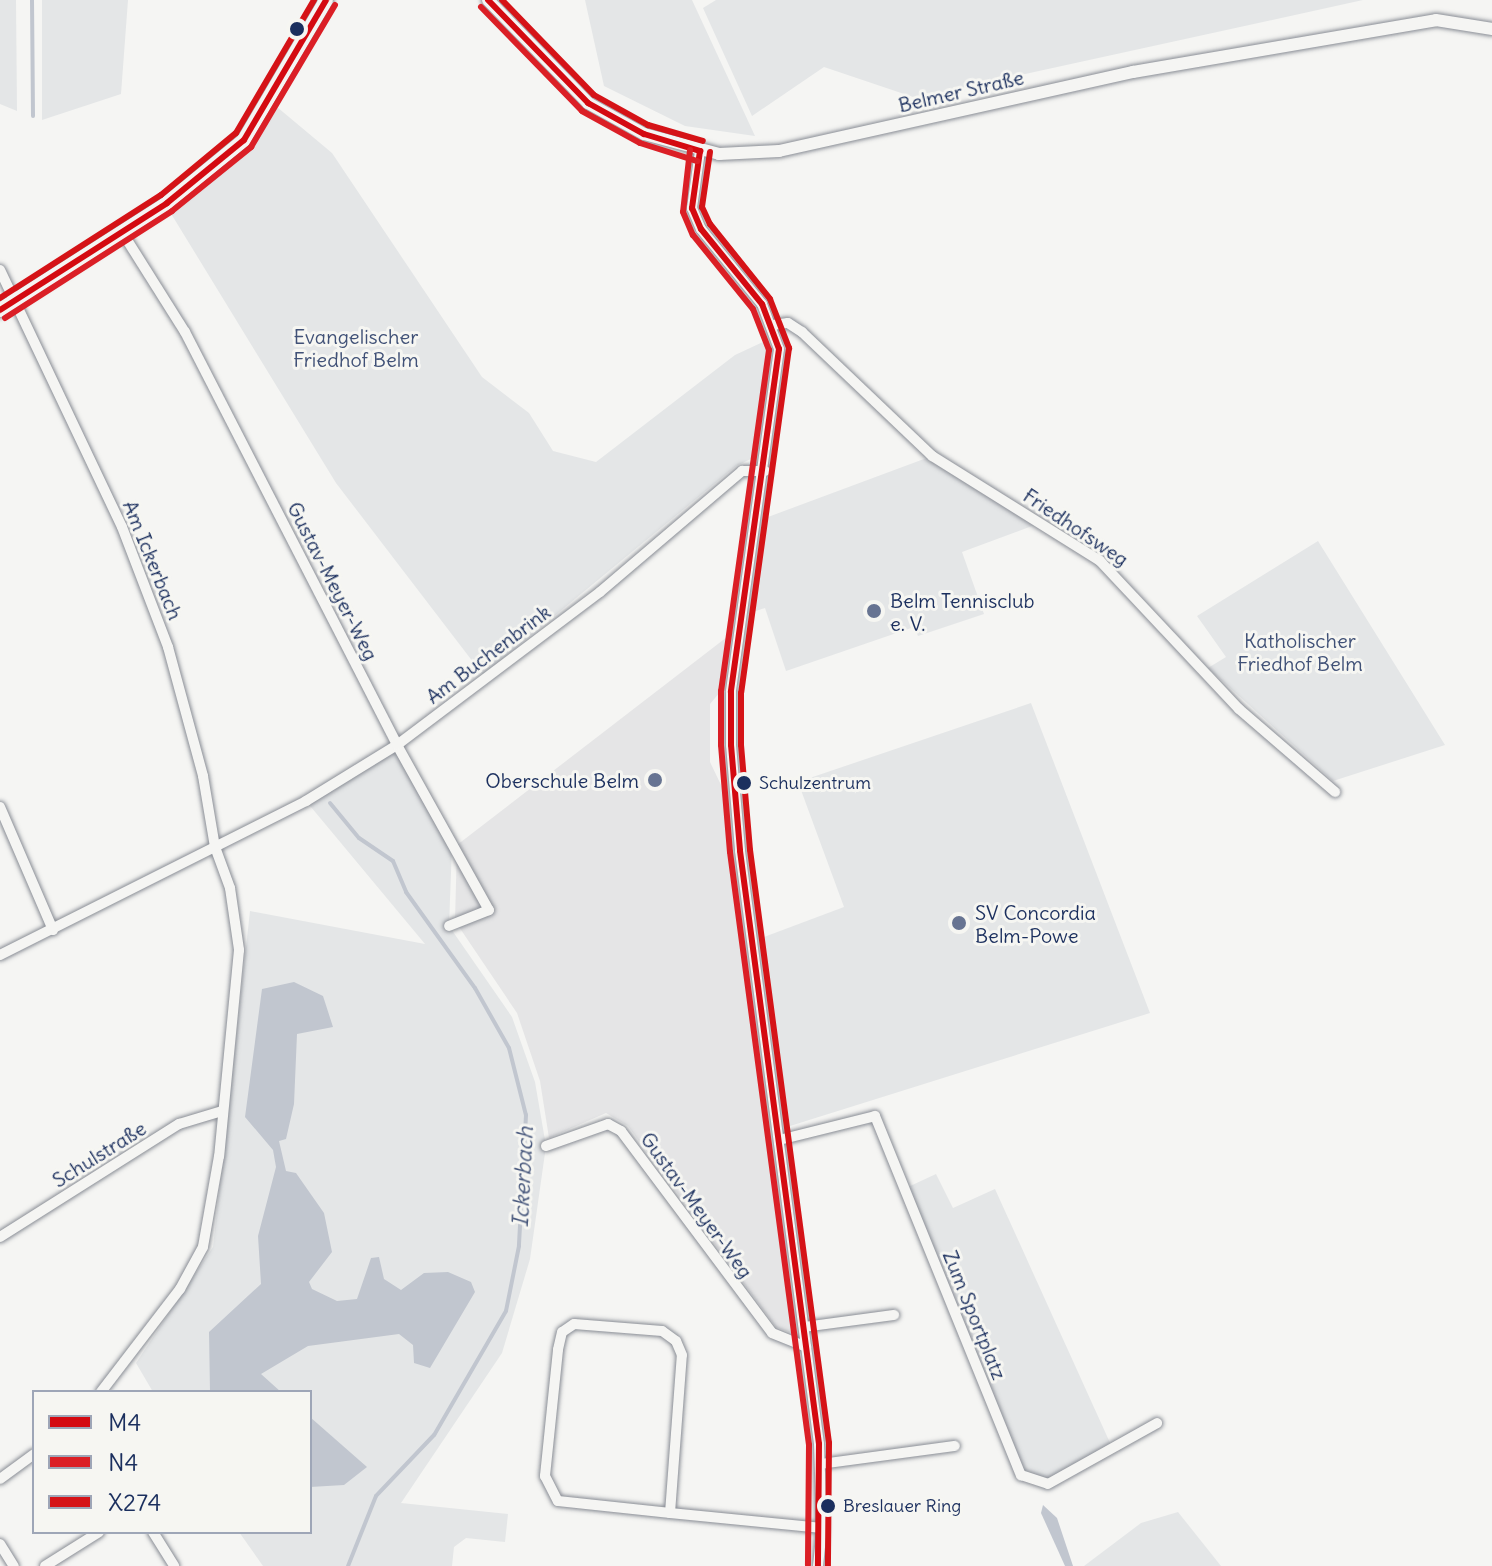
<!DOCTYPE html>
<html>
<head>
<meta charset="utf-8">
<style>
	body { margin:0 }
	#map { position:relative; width:1492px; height:1566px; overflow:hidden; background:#f5f5f3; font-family:Delius,sans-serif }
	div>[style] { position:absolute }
	.built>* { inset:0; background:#e5e5e6 }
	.green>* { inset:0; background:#e4e6e7 }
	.water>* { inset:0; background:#c1c6cf }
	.stream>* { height:4px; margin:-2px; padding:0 2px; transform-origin:2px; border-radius:2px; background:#c1c6cf }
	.roads { filter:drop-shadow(0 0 2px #898d95) drop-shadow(0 0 2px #898d95) }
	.minor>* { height:10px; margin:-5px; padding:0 5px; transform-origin:5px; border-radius:5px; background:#f5f5f3 }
	.tertiary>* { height:12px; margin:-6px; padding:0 6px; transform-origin:6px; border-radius:6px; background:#f5f5f3 }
	.secondary>* { height:14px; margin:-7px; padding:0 7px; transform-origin:7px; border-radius:7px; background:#f5f5f3 }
	.bus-1>* { height:6px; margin:-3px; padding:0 3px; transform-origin:3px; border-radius:3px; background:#d40a11 }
	.bus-2>* { height:6px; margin:-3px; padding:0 3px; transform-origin:3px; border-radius:3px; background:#db1f26 }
	.bus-3>* { height:6px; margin:-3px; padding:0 3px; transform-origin:3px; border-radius:3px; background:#d51317 }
	.dots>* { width:22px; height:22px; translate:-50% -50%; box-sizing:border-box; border:4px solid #f6f6f2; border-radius:50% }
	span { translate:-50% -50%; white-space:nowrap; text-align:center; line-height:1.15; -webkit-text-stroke:6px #f6f6f2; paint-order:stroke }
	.bus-label { font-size:18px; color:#1b2f5e }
	.left { translate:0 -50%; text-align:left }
	.street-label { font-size:20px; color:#1b2f5e }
	.park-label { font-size:20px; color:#405177 }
	.poi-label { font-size:20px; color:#1b2f5e }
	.right { translate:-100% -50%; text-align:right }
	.water-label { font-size:22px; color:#46567b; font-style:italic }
	.legend { position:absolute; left:32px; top:1390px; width:280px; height:144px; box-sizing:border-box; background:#f6f6f2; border:2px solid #9ea6b7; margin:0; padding:10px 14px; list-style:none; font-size:24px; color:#1b2f5e }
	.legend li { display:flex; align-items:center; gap:16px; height:40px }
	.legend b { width:40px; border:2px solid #9ea6b7 }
</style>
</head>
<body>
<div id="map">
	<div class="built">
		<i style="clip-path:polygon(727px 637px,720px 692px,710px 704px,710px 762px,722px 787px,794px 1334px,776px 1327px,628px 1126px,606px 1113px,549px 1138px,540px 1081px,517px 1013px,455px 921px,457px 845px)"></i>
	</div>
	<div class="green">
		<i style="clip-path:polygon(0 0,16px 0,17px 111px,0 104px)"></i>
		<i style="clip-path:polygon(42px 0,128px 0,121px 94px,42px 120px)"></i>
		<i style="clip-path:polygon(585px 0,692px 0,755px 136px,685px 126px,604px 86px)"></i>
		<i style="clip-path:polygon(716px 0,1363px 0,916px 98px,824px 67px,752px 116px,703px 8px)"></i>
		<i style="clip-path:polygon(277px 107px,332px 153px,482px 377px,529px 413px,553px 451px,596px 462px,735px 355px,765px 341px,769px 370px,755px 457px,736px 466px,483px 675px,336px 483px,170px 212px,239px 159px)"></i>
		<i style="clip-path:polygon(932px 456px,1043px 522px,962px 552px,984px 614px,918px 636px,914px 627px,786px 671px,765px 608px,750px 613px,768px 517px)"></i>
		<i style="clip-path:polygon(1318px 541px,1445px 745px,1333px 781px,1208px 668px,1226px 657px,1197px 616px)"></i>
		<i style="clip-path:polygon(1031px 703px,1150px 1013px,790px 1126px,761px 938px,844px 907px,798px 782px)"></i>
		<i style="clip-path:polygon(397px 745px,452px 846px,449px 926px,512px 1017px,535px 1082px,546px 1146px,530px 1259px,502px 1353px,401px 1503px,508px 1514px,505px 1542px,466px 1538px,454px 1547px,452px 1566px,263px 1566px,239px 1532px,310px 1532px,310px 1392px,153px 1392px,136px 1363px,213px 1247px,250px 911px,425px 944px,306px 801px)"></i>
		<i style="clip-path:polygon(936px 1174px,953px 1208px,995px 1189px,1111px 1445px,1045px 1480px,1021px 1468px,908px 1187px)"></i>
		<i style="clip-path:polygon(1178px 1512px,1221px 1566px,1084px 1566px,1141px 1523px)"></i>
	</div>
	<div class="water">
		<i style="clip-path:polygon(294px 982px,323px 996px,333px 1027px,297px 1034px,294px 1104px,286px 1139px,279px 1141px,286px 1171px,296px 1173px,324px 1213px,332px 1252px,309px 1282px,312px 1289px,337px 1301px,357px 1299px,371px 1258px,379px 1257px,384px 1279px,401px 1290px,424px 1273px,448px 1272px,471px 1282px,475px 1292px,430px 1368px,414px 1363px,413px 1345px,399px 1334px,308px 1346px,261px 1374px,281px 1392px,210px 1392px,209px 1332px,261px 1284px,258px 1236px,276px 1167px,273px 1150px,245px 1117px,262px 989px)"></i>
		<i style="clip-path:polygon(310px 1417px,367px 1467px,344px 1485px,310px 1487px)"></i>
		<i style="clip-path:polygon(1043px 1505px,1057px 1518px,1073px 1566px,1065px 1566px,1041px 1513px)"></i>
	</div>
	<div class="stream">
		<i style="left:32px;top:0;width:116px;rotate:89.5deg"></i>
		<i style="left:330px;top:803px;width:45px;rotate:50.4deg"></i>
		<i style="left:359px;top:838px;width:41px;rotate:34.1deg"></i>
		<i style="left:393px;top:861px;width:34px;rotate:67deg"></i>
		<i style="left:406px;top:892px;width:118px;rotate:54.3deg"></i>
		<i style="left:475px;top:988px;width:69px;rotate:60.5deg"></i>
		<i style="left:509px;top:1048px;width:69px;rotate:75.8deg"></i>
		<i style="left:526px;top:1115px;width:131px;rotate:93.1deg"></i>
		<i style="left:519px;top:1246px;width:66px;rotate:101.3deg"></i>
		<i style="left:506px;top:1311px;width:143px;rotate:120.1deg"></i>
		<i style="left:434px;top:1435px;width:84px;rotate:133.6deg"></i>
		<i style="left:376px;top:1496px;width:75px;rotate:111.8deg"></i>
	</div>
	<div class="roads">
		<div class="minor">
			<i style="left:700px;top:151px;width:58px;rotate:98deg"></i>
			<i style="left:692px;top:208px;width:23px;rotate:67deg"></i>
			<i style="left:701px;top:229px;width:97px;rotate:50.9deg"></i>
			<i style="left:762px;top:304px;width:48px;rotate:69.3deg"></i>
			<i style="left:779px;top:349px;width:346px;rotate:98deg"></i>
			<i style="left:731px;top:692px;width:53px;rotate:90deg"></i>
			<i style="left:731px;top:745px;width:106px;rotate:85.1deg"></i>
			<i style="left:740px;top:851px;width:598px;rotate:82.41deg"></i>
			<i style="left:819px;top:1444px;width:84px;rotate:88deg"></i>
			<i style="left:822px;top:1528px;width:38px;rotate:96deg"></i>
			<i style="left:122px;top:232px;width:118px;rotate:57.8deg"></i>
			<i style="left:185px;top:332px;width:464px;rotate:62.8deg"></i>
			<i style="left:397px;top:745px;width:189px;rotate:60.9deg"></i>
			<i style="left:489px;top:910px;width:43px;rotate:158.2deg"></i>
			<i style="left:0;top:270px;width:284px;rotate:64.6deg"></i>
			<i style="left:122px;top:527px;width:129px;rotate:69deg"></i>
			<i style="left:168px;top:647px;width:134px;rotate:74.8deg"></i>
			<i style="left:203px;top:776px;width:72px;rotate:80.4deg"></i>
			<i style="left:215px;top:847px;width:44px;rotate:69.9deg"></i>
			<i style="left:230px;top:888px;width:63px;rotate:81.7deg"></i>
			<i style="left:239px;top:950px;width:207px;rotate:95.5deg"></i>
			<i style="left:219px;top:1156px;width:92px;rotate:100deg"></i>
			<i style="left:203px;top:1247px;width:48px;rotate:118.7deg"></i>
			<i style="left:180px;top:1289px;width:130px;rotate:127.5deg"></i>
			<i style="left:773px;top:325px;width:15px;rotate:-8deg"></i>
			<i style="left:788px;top:323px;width:17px;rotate:33deg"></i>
			<i style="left:802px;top:332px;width:180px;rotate:43.6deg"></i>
			<i style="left:932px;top:456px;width:198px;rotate:32deg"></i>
			<i style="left:1100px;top:561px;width:203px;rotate:46.8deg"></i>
			<i style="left:1239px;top:709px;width:127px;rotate:40.8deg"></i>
			<i style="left:0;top:807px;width:134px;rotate:66.7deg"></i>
			<i style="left:0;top:955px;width:343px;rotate:-26.7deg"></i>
			<i style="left:306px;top:801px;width:107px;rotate:-31.6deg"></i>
			<i style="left:397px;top:745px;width:254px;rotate:-37deg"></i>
			<i style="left:600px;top:592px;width:187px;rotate:-40.4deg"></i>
			<i style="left:742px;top:471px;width:23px"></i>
			<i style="left:779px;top:1140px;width:99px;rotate:-14deg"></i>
			<i style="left:875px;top:1116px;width:388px;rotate:67.9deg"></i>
			<i style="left:1021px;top:1475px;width:28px;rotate:18deg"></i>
			<i style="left:1048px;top:1484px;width:125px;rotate:-29.2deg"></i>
			<i style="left:546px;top:1146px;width:66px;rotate:-19.5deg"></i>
			<i style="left:608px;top:1124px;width:15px;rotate:28deg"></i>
			<i style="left:621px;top:1131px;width:252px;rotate:53.2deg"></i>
			<i style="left:772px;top:1333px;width:37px;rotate:22deg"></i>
			<i style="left:0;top:1237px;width:212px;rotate:-32.3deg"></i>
			<i style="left:179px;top:1124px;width:45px;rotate:-16.8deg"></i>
			<i style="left:804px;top:1327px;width:91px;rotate:-7.6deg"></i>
			<i style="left:821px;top:1464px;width:135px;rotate:-7.7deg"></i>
			<i style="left:0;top:1479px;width:42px;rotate:-36.3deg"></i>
			<i style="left:670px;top:1513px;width:158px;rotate:-85.7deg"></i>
			<i style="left:682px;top:1355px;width:15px;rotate:-113deg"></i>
			<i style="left:676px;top:1341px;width:17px;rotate:-144deg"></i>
			<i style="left:662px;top:1331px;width:88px;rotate:-175.5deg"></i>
			<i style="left:574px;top:1324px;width:14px;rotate:146deg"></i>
			<i style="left:562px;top:1332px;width:18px;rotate:103deg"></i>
			<i style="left:558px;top:1350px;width:127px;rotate:95.9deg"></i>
			<i style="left:545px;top:1476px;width:28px;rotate:63deg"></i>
			<i style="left:558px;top:1501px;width:113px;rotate:6.1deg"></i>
			<i style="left:670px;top:1513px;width:153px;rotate:5.6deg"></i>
			<i style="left:153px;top:1532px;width:40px;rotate:58deg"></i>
			<i style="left:0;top:1544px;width:26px;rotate:58deg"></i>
			<i style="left:45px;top:1566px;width:64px;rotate:-32.2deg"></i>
		</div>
		<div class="tertiary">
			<i style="left:488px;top:0;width:144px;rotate:45.8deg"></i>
			<i style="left:588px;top:103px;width:64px;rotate:29deg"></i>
			<i style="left:644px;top:134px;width:78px;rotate:14.9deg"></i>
			<i style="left:719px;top:154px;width:60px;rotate:-2.9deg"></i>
			<i style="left:779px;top:151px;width:363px;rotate:-12.6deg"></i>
			<i style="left:1133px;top:72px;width:307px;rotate:-9.7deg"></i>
			<i style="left:1436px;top:20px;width:57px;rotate:9.1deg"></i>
		</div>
		<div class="secondary">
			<i style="left:0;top:310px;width:198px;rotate:-32.6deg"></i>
			<i style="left:167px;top:203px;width:99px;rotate:-39.3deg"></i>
			<i style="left:244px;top:140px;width:162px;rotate:-59.6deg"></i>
		</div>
	</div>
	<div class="bus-1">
		<i style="left:488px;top:0;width:144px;rotate:45.8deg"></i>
		<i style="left:588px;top:103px;width:64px;rotate:29deg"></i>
		<i style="left:644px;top:134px;width:59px;rotate:16.9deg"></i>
		<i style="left:700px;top:151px;width:58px;rotate:98deg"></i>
		<i style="left:692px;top:208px;width:23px;rotate:67deg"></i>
		<i style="left:701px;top:229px;width:97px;rotate:50.9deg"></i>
		<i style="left:762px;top:304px;width:48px;rotate:69.3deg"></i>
		<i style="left:779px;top:349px;width:346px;rotate:98deg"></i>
		<i style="left:731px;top:692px;width:53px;rotate:90deg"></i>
		<i style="left:731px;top:745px;width:106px;rotate:85.1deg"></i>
		<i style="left:740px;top:851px;width:598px;rotate:82.41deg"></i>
		<i style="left:819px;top:1444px;width:122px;rotate:90.5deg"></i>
		<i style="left:0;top:310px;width:198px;rotate:-32.6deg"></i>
		<i style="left:167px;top:203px;width:99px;rotate:-39.3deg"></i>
		<i style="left:244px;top:140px;width:162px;rotate:-59.6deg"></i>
	</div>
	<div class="bus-2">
		<i style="left:481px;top:7px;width:145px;rotate:45.8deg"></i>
		<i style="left:582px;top:111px;width:66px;rotate:28.9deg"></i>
		<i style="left:640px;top:143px;width:60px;rotate:17.5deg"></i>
		<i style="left:690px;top:150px;width:62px;rotate:96.4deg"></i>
		<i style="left:683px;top:212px;width:25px;rotate:67deg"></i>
		<i style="left:693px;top:235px;width:95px;rotate:51deg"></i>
		<i style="left:753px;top:309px;width:44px;rotate:68.7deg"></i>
		<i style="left:769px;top:350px;width:344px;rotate:98deg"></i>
		<i style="left:721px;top:691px;width:54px;rotate:90deg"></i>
		<i style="left:721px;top:745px;width:107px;rotate:85.2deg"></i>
		<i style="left:730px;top:852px;width:598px;rotate:82.41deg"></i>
		<i style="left:809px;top:1445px;width:120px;rotate:90.5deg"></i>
		<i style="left:5px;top:318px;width:198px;rotate:-32.6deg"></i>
		<i style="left:172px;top:211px;width:102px;rotate:-39deg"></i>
		<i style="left:251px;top:147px;width:165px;rotate:-59.4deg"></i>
	</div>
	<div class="bus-3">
		<i style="left:502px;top:0;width:132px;rotate:45.9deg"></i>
		<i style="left:594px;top:95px;width:62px;rotate:29.1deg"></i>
		<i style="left:648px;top:125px;width:57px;rotate:16.2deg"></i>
		<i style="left:710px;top:152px;width:56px;rotate:98.3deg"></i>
		<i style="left:702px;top:207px;width:19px;rotate:65deg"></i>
		<i style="left:710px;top:224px;width:96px;rotate:51.3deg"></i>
		<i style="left:770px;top:299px;width:53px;rotate:68.8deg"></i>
		<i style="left:789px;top:348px;width:348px;rotate:97.9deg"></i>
		<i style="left:741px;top:693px;width:52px;rotate:90deg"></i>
		<i style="left:741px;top:745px;width:105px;rotate:85.1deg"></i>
		<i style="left:750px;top:850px;width:598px;rotate:82.41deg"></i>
		<i style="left:829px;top:1443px;width:123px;rotate:90.5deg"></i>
		<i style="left:0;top:298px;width:191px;rotate:-32.6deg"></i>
		<i style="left:161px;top:195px;width:97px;rotate:-39.6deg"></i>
		<i style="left:236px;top:133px;width:154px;rotate:-59.6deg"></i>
	</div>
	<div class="dots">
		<i style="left:297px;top:29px;background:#1b2f5e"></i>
		<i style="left:874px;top:611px;background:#677492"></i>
		<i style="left:655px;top:780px;background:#677492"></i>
		<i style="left:744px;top:783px;background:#1b2f5e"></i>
		<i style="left:959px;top:923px;background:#677492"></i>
		<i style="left:828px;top:1506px;background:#1b2f5e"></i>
	</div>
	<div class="bus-label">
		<span class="left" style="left:759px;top:783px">Schulzentrum</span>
		<span class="left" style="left:843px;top:1506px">Breslauer Ring</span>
	</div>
	<div class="street-label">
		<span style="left:961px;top:91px;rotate:-13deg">Belmer Straße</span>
		<span style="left:1076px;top:527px;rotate:34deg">Friedhofsweg</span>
		<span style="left:153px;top:560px;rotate:68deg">Am Ickerbach</span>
		<span style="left:333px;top:581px;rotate:63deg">Gustav-Meyer-Weg</span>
		<span style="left:488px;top:654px;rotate:-37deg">Am Buchenbrink</span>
		<span style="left:99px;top:1154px;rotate:-32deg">Schulstraße</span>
		<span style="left:697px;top:1205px;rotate:54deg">Gustav-Meyer-Weg</span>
		<span style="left:975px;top:1315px;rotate:68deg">Zum Sportplatz</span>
	</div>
	<div class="park-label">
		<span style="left:356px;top:348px">Evangelischer<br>Friedhof Belm</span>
		<span style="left:1300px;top:652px">Katholischer<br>Friedhof Belm</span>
	</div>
	<div class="poi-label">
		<span class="left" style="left:890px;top:612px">Belm Tennisclub<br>e. V.</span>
		<span class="right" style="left:639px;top:780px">Oberschule Belm</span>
		<span class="left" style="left:975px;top:924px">SV Concordia<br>Belm-Powe</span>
	</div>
	<div class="water-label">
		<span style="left:523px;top:1177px;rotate:-87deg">Ickerbach</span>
	</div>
	<ul class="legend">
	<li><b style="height:10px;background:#d40a11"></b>M4</li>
	<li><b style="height:10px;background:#db1f26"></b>N4</li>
	<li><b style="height:10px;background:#d51317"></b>X274</li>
	</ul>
</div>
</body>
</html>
